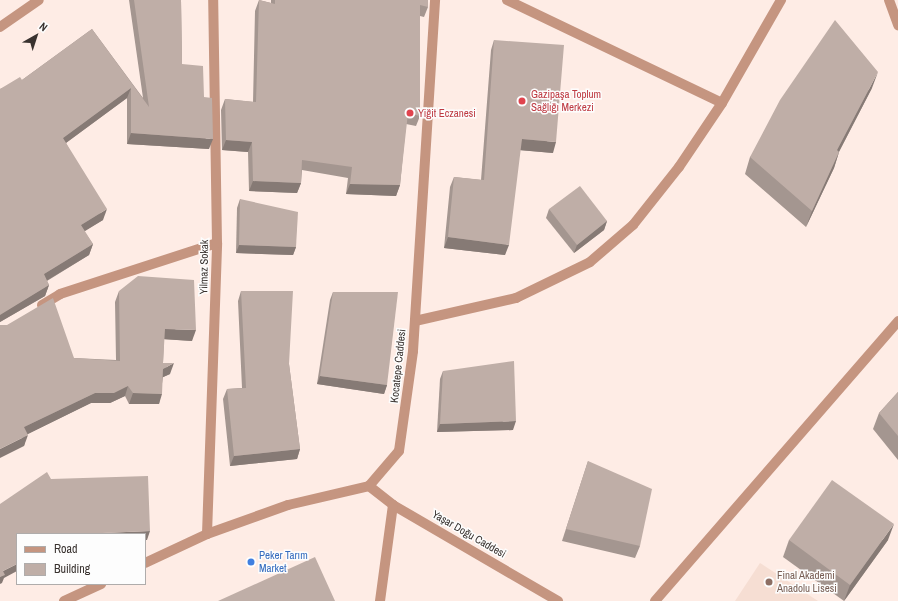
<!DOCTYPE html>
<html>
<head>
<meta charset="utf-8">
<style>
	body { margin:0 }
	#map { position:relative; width:898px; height:601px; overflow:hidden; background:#feece5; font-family:"Archivo Narrow",sans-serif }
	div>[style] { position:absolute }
	.built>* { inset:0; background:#f6ded3 }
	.minor>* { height:10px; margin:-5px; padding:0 5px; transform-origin:5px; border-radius:5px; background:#c59580 }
	.tertiary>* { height:10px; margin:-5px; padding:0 5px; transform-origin:5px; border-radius:5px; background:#c59580 }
	.wall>* { inset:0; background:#a49690 }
	.shaded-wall>* { inset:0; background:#867a75 }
	.building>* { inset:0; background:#bfaea7 }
	.dots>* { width:11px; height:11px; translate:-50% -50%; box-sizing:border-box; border:2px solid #fdfdfd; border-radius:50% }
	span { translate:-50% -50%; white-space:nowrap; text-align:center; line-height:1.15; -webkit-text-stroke:3px #fdfdfd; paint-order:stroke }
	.health-label { font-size:11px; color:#be3a42 }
	.left { translate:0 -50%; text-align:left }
	.street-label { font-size:11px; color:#39322f }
	.shop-label { font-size:11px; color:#366cbe }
	.education-label { font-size:11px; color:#785e54 }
	.legend { position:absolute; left:16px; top:533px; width:130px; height:52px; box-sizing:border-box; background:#fdfdfd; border:1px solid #afacab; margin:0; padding:5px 7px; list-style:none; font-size:12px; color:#39322f }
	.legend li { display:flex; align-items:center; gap:8px; height:20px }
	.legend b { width:20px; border:1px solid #afacab }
	.north { position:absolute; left:16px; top:16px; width:40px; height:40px; -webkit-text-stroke:3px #fdfdfd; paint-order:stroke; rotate:39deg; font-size:11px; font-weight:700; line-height:16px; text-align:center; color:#39322f }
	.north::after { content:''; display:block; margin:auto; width:14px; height:18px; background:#39322f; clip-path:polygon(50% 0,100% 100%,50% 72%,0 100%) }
</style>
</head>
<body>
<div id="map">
	<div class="built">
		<i style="clip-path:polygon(760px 563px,818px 601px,735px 601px)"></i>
	</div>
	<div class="minor">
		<i style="left:507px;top:0;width:238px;rotate:25.6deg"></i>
		<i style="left:0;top:27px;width:47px;rotate:-34.7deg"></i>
		<i style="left:42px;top:305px;width:21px;rotate:-31deg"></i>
		<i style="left:60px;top:294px;width:165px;rotate:-18deg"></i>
		<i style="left:415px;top:321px;width:104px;rotate:-12.8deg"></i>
		<i style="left:516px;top:298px;width:82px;rotate:-25.9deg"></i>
		<i style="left:590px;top:262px;width:57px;rotate:-40.7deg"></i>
		<i style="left:633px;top:225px;width:74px;rotate:-51.6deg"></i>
		<i style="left:679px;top:167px;width:77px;rotate:-56.1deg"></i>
		<i style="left:722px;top:103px;width:119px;rotate:-60.2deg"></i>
		<i style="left:369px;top:486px;width:31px;rotate:38deg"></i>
		<i style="left:393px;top:505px;width:191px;rotate:30.2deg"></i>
		<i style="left:207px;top:534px;width:291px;rotate:-88deg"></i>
		<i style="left:217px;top:243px;width:243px;rotate:-90.9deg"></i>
		<i style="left:145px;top:563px;width:68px;rotate:-25.1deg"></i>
		<i style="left:207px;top:534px;width:86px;rotate:-19.7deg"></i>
		<i style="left:288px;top:505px;width:83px;rotate:-13.2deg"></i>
		<i style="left:369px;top:486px;width:46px;rotate:-49.4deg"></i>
		<i style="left:399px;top:451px;width:101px;rotate:-82deg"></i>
		<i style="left:413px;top:351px;width:352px;rotate:-86.4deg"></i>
		<i style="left:64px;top:601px;width:41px;rotate:-24.7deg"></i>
		<i style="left:380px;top:601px;width:97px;rotate:-82.3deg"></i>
		<i style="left:655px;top:601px;width:371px;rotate:-49deg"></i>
	</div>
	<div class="tertiary">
		<i style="left:889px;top:0;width:27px;rotate:70deg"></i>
	</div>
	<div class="wall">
		<i style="clip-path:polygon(129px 0,181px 0,182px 64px,209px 149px,127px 144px,127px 98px,66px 143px,103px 220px,84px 231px,93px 244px,89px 255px,47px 281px,49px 285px,45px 296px,0 322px,0 89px,22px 80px,92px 29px,143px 98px)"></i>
		<i style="clip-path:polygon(259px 0,271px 3px,271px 0,428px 0,428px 7px,424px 17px,420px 16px,420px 116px,416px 126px,406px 124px,400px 185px,396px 196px,346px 194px,348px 178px,302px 170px,301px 183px,297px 193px,249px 191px,248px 152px,222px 150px,221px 110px,225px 99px,253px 102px,255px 11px)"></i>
		<i style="clip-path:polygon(494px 40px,553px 153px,520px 150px,505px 255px,444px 248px,450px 187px,454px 177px,481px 180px,491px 50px)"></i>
		<i style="clip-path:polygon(872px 88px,839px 152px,834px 168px,806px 227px,745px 174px,750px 157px)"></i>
		<i style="clip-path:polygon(240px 199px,296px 247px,293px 255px,236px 253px,237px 208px)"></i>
		<i style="clip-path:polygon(549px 209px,607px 221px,604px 230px,574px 253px,546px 218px)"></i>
		<i style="clip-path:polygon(119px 291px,192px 341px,164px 339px,163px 363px,170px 374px,163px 377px,159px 404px,129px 404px,125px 396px,110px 403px,91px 403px,27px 434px,24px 446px,0 325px,74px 358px,116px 360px,115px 302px)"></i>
		<i style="clip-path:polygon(241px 291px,289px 364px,300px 449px,297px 459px,230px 466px,223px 399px,227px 389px,242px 388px,238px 301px)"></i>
		<i style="clip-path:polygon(333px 292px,387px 385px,384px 394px,317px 384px,330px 300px)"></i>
		<i style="clip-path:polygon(443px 371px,513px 430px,437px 432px,440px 379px)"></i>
		<i style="clip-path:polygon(898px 392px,898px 460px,873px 429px,879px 413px)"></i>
		<i style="clip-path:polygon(588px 461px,640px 546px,635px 558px,562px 541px)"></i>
		<i style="clip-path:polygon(789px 540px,888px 540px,844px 601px,783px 557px)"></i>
	</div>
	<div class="shaded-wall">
		<i style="clip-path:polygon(878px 72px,872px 88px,831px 167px,837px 150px)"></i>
		<i style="clip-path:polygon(131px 88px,127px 98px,59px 148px,63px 138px)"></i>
		<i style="clip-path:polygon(131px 133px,213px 139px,209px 149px,127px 144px)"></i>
		<i style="clip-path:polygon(522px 139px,556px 142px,553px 153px,518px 150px)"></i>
		<i style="clip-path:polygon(226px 140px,252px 142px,248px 152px,222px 150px)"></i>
		<i style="clip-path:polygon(839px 152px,834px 168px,806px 227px,812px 211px)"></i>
		<i style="clip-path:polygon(253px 181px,301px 183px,297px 193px,249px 191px)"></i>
		<i style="clip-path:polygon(350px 184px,400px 185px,396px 196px,346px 194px)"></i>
		<i style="clip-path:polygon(107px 209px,103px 220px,77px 236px,81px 225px)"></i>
		<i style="clip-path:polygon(607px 221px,604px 230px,574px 253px,577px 245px)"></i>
		<i style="clip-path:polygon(448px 237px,509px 245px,505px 255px,444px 248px)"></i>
		<i style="clip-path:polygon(93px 244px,89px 255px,41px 284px,44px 274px)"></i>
		<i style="clip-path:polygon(239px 245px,296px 247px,293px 255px,236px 253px)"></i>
		<i style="clip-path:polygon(49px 285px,45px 296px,0 322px,0 314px)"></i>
		<i style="clip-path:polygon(165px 329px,196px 330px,192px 341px,161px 339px)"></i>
		<i style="clip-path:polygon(174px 363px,170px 374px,159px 379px,163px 369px)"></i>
		<i style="clip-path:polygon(320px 376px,387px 385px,384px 394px,317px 384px)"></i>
		<i style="clip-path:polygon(128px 386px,125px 396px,110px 403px,91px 403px,20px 438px,24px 427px,95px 393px)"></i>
		<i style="clip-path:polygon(133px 393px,162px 394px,159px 404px,129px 404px)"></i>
		<i style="clip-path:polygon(516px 421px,513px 430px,437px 432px,440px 424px)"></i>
		<i style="clip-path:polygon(28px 435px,24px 446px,0 458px,0 449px)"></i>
		<i style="clip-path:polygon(300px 449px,297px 459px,230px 466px,234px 456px)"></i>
		<i style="clip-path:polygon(894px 524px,888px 540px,844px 601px,850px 585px)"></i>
		<i style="clip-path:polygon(150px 531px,147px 540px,145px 540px,145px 534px,79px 534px)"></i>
		<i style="clip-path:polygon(17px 564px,17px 571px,4px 578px,2px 583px,0 584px,0 577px,3px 571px)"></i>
	</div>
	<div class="building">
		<i style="clip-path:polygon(134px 0,181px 0,182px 64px,203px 66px,204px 97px,212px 98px,213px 139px,131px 133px,131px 88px,63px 138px,107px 209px,81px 225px,93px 244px,44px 274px,49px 285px,0 315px,0 89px,20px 77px,22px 80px,92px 29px,149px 107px)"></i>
		<i style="clip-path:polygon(259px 0,275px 4px,275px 0,428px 0,428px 7px,420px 5px,420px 116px,408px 113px,400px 185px,350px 184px,352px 167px,302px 160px,301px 183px,253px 181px,252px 142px,226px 140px,225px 99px,256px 102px)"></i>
		<i style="clip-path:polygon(835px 20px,878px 72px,837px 150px,839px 152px,812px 211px,750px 157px,780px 100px)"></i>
		<i style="clip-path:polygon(494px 40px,564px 45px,556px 142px,522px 139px,509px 245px,448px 237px,454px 177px,484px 180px)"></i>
		<i style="clip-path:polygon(580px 186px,607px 221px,577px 245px,549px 209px)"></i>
		<i style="clip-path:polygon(240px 199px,298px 212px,296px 247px,239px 245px)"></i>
		<i style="clip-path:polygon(138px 276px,194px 280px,196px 330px,165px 329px,163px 363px,174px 363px,163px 369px,162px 394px,133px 393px,128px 386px,114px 393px,95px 393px,24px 427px,28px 435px,0 449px,0 324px,0 325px,7px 325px,53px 298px,74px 358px,120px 361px,119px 291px)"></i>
		<i style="clip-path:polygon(241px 291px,293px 291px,289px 364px,300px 449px,234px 456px,227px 389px,246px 388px)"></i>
		<i style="clip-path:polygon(333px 292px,398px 292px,387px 385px,320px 376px)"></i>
		<i style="clip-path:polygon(514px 361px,516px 421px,440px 424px,443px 371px)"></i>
		<i style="clip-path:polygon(898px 392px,898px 436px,879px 413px)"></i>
		<i style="clip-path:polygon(588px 461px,652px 489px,640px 546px,566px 529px)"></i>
		<i style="clip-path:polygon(47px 472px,51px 479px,148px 476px,150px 531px,79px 534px,17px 534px,17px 564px,3px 571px,5px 575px,0 577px,0 504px)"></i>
		<i style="clip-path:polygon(832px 480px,894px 524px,850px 585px,789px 540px)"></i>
		<i style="clip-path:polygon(315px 557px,335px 601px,218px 601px)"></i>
	</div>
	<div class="dots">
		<i style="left:522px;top:101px;background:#e0444e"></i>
		<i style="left:410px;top:113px;background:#e0444e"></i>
		<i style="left:251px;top:562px;background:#3f7fe0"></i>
		<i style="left:769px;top:582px;background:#8d6e63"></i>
	</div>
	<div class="health-label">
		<span class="left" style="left:531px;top:101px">Gazipaşa Toplum<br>Sağlığı Merkezi</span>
		<span class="left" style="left:418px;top:113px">Yiğit Eczanesi</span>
	</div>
	<div class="street-label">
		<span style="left:204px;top:267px;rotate:-89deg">Yilmaz Sokak</span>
		<span style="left:398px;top:366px;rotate:-84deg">Kocatepe Caddesi</span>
		<span style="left:469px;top:534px;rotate:30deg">Yaşar Doğu Caddesi</span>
	</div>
	<div class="shop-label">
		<span class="left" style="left:259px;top:562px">Peker Tarım<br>Market</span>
	</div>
	<div class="education-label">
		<span class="left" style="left:777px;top:582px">Final Akademi<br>Anadolu Lisesi</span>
	</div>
	<ul class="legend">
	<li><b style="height:5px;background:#c59580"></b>Road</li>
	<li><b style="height:11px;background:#bfaea7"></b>Building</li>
	</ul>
	<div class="north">N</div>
</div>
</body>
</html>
